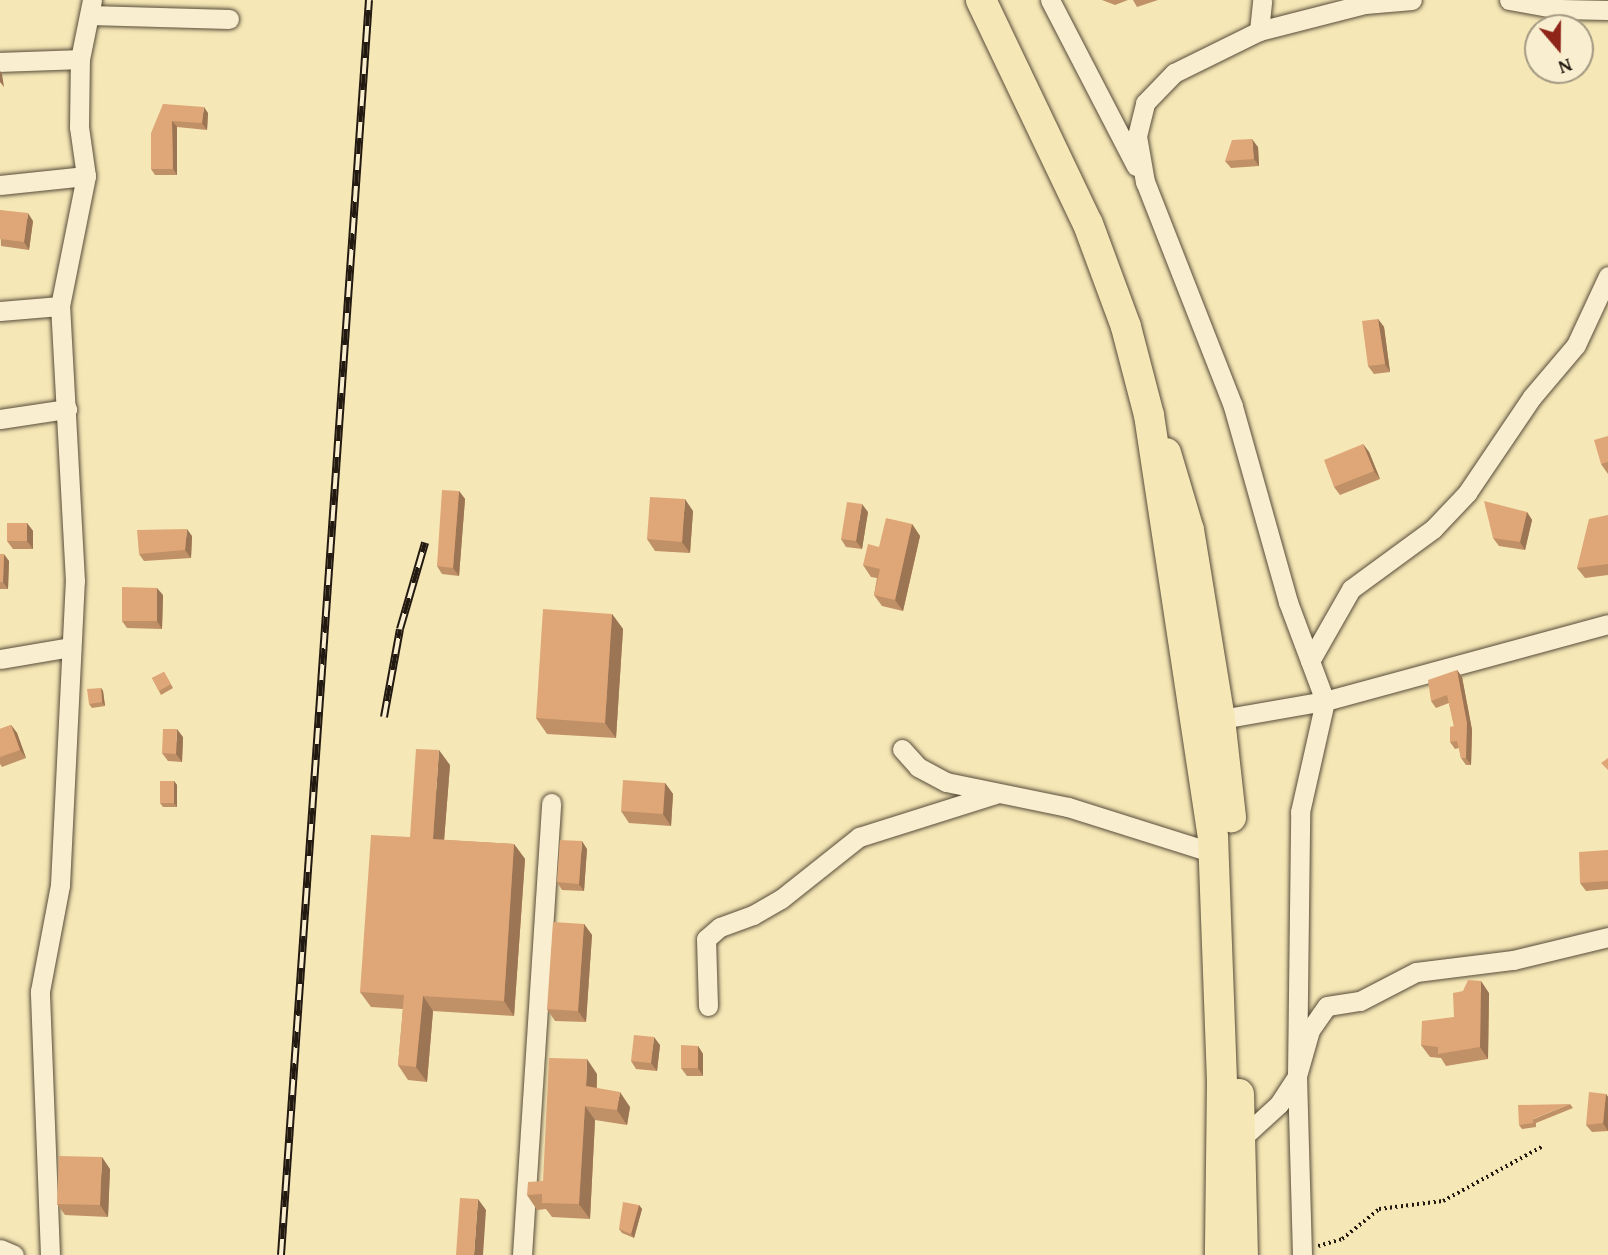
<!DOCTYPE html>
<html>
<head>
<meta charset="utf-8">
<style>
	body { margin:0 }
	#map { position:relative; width:1608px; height:1255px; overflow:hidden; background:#f6e7b6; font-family:"Gentium Book Plus",serif }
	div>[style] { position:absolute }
	.path>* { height:3.5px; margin-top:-1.75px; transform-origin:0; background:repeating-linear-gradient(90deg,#221910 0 2px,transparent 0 5.5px) }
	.roads { filter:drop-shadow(0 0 2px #574c3a) drop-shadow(0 0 2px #574c3a) }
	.minor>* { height:19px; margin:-9.5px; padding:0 9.5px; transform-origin:9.5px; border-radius:9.5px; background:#f9efd0 }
	.highway>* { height:30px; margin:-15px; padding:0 15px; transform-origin:15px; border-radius:15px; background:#f6e7b6 }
	.rail>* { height:8px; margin-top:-4px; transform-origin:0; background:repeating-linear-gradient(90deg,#f9efd0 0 16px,#221910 0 32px); box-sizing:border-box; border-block:2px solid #221910 }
	.wall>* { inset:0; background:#c09067 }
	.shaded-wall>* { inset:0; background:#9c7554 }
	.building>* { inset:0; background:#dfa778 }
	span { translate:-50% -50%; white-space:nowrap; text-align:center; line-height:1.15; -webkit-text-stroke:7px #f9efd0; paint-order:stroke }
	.north { position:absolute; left:1524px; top:14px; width:70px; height:70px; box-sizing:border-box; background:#f9efd0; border:2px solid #a39983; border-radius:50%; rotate:160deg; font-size:19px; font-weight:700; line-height:28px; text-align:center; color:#221910 }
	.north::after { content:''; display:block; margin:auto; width:24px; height:32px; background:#8f2418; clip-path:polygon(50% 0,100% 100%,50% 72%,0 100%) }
</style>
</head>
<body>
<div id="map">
	<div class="path">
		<i style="left:1318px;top:1246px;width:25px;rotate:-16deg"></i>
		<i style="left:1342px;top:1239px;width:48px;rotate:-39deg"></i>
		<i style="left:1379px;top:1209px;width:64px;rotate:-7.1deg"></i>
		<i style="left:1443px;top:1201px;width:114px;rotate:-28.8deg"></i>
	</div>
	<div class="roads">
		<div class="minor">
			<i style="left:1050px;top:0;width:187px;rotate:62.6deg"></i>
			<i style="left:1509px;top:0;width:52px;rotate:10deg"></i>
			<i style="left:1560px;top:9px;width:48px;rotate:1.2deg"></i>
			<i style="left:90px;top:15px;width:139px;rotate:1.6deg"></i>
			<i style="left:1259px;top:31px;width:31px;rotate:-84deg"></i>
			<i style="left:0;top:62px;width:80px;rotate:-2.1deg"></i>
			<i style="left:0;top:185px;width:86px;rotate:-6deg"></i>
			<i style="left:0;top:311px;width:60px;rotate:-4.8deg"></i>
			<i style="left:0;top:419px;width:68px;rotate:-8.5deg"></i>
			<i style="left:0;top:659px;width:72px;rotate:-9.6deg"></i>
			<i style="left:1310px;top:661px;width:83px;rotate:-60.3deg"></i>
			<i style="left:1351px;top:589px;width:102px;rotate:-36.2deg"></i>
			<i style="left:1433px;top:529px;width:50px;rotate:-46.6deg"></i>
			<i style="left:1467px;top:493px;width:116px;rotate:-55.9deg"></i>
			<i style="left:1532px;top:397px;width:68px;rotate:-49.8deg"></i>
			<i style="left:1576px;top:345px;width:76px;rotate:-65.1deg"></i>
			<i style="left:1210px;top:721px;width:117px;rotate:-9.9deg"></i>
			<i style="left:1325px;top:701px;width:293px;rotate:-15.2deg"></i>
			<i style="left:902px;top:749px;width:24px;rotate:48deg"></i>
			<i style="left:918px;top:767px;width:32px;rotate:28deg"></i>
			<i style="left:946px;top:782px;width:125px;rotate:11.6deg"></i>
			<i style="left:1068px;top:807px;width:153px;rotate:17.5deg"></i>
			<i style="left:708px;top:1006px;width:67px;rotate:-91.7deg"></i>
			<i style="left:706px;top:939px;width:18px;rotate:-41deg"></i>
			<i style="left:720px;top:927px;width:35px;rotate:-20deg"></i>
			<i style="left:753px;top:915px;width:32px;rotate:-30deg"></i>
			<i style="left:781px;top:899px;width:100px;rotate:-38.5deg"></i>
			<i style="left:859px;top:837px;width:143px;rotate:-17.5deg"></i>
			<i style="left:1243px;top:1137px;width:49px;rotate:-42.5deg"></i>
			<i style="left:1279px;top:1104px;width:33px;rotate:-57deg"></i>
			<i style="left:1297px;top:1076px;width:48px;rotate:-74.2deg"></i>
			<i style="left:1310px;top:1030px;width:29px;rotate:-55deg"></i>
			<i style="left:1327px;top:1006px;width:33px;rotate:-9deg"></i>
			<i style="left:1360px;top:1001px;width:63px;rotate:-27.4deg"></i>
			<i style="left:1416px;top:972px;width:98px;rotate:-7.1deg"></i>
			<i style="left:1513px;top:960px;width:98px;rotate:-13.6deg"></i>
			<i style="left:0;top:1249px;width:15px;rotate:23deg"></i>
			<i style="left:50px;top:1255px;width:264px;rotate:-92.2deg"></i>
			<i style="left:40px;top:991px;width:108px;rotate:-79.3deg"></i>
			<i style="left:60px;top:885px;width:304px;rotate:-87.2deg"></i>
			<i style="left:75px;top:581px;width:275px;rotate:-93.1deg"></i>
			<i style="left:60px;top:306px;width:133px;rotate:-78.7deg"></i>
			<i style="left:86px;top:176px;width:49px;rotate:-98.1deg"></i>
			<i style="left:79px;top:127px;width:68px;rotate:-89.2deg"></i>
			<i style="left:80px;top:59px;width:60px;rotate:-78.5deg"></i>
			<i style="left:522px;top:1255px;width:453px;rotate:-86.3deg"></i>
			<i style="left:1302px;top:1255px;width:179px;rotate:-91.6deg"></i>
			<i style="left:1297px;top:1076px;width:264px;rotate:-89.3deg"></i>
			<i style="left:1300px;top:812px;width:114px;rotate:-77.3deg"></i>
			<i style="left:1325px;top:701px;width:106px;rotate:-110.5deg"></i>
			<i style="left:1288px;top:602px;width:204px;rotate:-105.7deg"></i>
			<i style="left:1233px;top:406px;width:241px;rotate:-111.4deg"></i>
			<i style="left:1145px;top:182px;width:47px;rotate:-99.9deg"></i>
			<i style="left:1137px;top:136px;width:34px;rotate:-76deg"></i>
			<i style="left:1145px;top:103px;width:42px;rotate:-46deg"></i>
			<i style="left:1174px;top:73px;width:95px;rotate:-26.3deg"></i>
			<i style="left:1259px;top:31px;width:109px;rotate:-14.3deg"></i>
			<i style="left:1365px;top:4px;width:47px;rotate:-4.9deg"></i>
		</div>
		<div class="highway">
			<i style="left:981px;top:0;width:248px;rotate:64.5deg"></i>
			<i style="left:1088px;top:224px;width:110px;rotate:69.7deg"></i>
			<i style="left:1126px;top:327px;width:91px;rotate:75.4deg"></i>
			<i style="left:1149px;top:415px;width:426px;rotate:81.4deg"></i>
			<i style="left:1213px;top:836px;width:247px;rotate:87.9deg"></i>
			<i style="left:1222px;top:1083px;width:172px;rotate:90.7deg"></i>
			<i style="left:1166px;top:453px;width:80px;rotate:73.4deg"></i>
			<i style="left:1189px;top:530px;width:192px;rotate:80.7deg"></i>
			<i style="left:1220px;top:719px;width:99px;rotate:83.6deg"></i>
			<i style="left:1239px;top:1094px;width:161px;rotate:88.6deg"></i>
		</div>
	</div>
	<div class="rail">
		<i style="left:384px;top:717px;width:89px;rotate:-79.7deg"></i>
		<i style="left:400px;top:629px;width:90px;rotate:-73.8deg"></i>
		<i style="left:281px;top:1255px;width:1258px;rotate:-85.99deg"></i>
	</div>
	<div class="wall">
		<i style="clip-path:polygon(1102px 0,1128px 0,1115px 5px)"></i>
		<i style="clip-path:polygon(1133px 0,1158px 0,1137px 7px)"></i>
		<i style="clip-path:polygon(163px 104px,208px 113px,207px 130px,177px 127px,177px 175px,155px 175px,151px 169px)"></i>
		<i style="clip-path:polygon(1258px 147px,1259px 166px,1231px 168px,1225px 161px)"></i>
		<i style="clip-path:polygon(0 210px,33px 221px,29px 250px,1px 246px)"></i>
		<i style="clip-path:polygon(1378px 319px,1384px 327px,1390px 372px,1374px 374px,1368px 366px)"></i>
		<i style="clip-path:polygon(1608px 436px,1608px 474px,1601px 464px)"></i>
		<i style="clip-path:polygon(1363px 444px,1369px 452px,1380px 479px,1340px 495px,1334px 487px)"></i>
		<i style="clip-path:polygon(459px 491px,465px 499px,459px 576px,442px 574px,437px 566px)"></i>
		<i style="clip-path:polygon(693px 511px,690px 553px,655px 551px,647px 539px)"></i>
		<i style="clip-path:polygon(868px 512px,862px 549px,846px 547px,841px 539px)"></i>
		<i style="clip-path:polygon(1527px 512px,1532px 520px,1525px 550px,1499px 546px,1493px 538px)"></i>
		<i style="clip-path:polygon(1608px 515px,1608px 575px,1585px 578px,1577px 568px)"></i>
		<i style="clip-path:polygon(27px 523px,33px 531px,33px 549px,13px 549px,7px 541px)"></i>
		<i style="clip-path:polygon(912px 524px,920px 536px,903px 611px,882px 606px,874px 595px,877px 578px,871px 577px,863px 565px,879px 547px)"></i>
		<i style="clip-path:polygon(192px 536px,191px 558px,144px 561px,139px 554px)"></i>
		<i style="clip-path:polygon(0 554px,9px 561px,8px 589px,0 589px)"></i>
		<i style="clip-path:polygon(163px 595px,162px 629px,127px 628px,122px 621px)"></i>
		<i style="clip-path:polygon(612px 614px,623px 629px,616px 738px,547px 734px,536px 718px)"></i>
		<i style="clip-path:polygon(1457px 670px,1462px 677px,1472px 730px,1471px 765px,1466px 765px,1461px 758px,1459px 748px,1455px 749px,1450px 742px,1454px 726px,1449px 703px,1436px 708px,1431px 701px)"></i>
		<i style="clip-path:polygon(164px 672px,173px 688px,161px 695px,152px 678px)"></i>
		<i style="clip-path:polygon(101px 688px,103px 691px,105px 706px,92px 708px,89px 704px)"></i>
		<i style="clip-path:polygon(11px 725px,17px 733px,26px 758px,2px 767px,0 764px,0 729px)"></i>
		<i style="clip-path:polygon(183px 737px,182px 762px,168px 761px,162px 753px)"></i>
		<i style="clip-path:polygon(450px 765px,444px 840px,514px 844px,525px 859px,514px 1016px,433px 1011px,427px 1082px,408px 1080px,398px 1065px,403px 1009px,371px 1007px,360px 992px,410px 837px)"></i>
		<i style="clip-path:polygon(174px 781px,177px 785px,177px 807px,163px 807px,160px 803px)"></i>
		<i style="clip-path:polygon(665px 783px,673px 794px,671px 826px,629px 823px,621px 811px)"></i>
		<i style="clip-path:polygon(587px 849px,584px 891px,562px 890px,557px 882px)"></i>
		<i style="clip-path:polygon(1608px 850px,1608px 889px,1586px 891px,1580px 883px)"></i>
		<i style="clip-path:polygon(584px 924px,592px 935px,586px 1022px,555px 1021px,547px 1009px)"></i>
		<i style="clip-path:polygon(1463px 991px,1489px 993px,1488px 1059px,1446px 1066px,1441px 1058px,1430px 1057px,1421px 1045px,1454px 1017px)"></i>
		<i style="clip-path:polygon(660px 1045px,657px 1071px,636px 1069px,631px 1061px)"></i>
		<i style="clip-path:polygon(698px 1046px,703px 1054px,703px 1076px,687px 1076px,681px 1068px)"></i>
		<i style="clip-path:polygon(597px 1074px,597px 1088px,630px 1107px,627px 1125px,595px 1120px,590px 1219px,552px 1217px,546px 1209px,537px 1210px,527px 1195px,543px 1181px)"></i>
		<i style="clip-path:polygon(1606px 1094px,1608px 1097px,1608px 1131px,1592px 1132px,1586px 1125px)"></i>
		<i style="clip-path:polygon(1570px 1104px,1573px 1108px,1536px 1123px,1536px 1127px,1522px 1129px,1519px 1125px)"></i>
		<i style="clip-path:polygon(110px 1169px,108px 1217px,65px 1215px,57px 1204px)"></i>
		<i style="clip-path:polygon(639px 1205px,642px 1209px,634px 1238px,622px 1233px,619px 1229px)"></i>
	</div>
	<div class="shaded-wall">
		<i style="clip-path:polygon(0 71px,2px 74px,4px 87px,0 82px)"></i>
		<i style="clip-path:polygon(204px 107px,208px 113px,207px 130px,202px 123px)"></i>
		<i style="clip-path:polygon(172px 121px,177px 127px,177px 175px,173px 169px)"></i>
		<i style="clip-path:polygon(1252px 139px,1258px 147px,1259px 166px,1254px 159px)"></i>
		<i style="clip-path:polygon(28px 213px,33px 221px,29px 250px,24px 242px)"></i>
		<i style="clip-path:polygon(1378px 319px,1384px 327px,1390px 372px,1385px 364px)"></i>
		<i style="clip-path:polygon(1363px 444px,1369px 452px,1380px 479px,1374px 471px)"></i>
		<i style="clip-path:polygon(459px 491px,465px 499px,459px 576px,453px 568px)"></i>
		<i style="clip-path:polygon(685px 499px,693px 511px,690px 553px,682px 542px)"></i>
		<i style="clip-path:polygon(862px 504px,868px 512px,862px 549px,856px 541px)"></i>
		<i style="clip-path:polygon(1527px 512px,1532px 520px,1525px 550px,1520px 542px)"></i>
		<i style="clip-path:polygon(27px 523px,33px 531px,33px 549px,27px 541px)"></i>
		<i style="clip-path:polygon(912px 524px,920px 536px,903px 611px,895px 600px)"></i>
		<i style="clip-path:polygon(187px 529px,192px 536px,191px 558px,185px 550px)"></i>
		<i style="clip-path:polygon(4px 554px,9px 561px,8px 589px,3px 582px)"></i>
		<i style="clip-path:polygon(157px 588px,163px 595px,162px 629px,157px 621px)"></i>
		<i style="clip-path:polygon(612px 614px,623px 629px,616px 738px,605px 723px)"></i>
		<i style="clip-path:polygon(1457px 670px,1462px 677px,1472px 730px,1471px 765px,1466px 758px)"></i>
		<i style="clip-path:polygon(101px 688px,103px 691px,105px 706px,102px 702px)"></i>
		<i style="clip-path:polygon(11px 725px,17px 733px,26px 758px,20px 750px)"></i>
		<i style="clip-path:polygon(177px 729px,183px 737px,182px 762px,176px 754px)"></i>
		<i style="clip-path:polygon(439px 750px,450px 765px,443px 854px,433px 839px)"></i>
		<i style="clip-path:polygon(174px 781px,177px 785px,177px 807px,174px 803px)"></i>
		<i style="clip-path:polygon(665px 783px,673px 794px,671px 826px,663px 814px)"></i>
		<i style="clip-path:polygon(582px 841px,587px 849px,584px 891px,579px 884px)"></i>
		<i style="clip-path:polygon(514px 844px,525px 859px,514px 1016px,504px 1001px)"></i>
		<i style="clip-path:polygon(584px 924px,592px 935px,586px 1022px,578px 1011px)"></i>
		<i style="clip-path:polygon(1481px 981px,1489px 993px,1488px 1059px,1480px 1047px)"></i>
		<i style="clip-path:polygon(423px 996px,433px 1011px,427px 1082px,416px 1067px)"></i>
		<i style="clip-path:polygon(654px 1037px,660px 1045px,657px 1071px,651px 1063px)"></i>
		<i style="clip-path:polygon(698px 1046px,703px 1054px,703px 1076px,698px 1068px)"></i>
		<i style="clip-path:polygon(587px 1059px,597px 1074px,596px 1101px,586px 1086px)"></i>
		<i style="clip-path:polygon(620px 1092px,630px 1107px,627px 1125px,617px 1110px)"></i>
		<i style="clip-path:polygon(1606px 1094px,1608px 1097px,1608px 1131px,1603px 1123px)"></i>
		<i style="clip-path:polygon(585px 1106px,595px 1120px,590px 1219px,579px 1204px)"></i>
		<i style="clip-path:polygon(102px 1157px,110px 1169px,108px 1217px,100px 1205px)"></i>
		<i style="clip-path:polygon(478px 1199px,486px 1210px,483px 1255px,474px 1255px)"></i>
		<i style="clip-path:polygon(639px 1205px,642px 1209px,634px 1238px,631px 1234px)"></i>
	</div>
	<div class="building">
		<i style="clip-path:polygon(163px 104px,204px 107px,202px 123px,172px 121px,173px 169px,151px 169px,151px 133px)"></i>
		<i style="clip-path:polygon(1252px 139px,1254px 159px,1225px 161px,1232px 140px)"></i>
		<i style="clip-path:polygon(0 210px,28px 213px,24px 242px,0 239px)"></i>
		<i style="clip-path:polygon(1378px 319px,1385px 364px,1368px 366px,1362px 321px)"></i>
		<i style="clip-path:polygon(1608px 436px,1608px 462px,1601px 464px,1594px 440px)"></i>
		<i style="clip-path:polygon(1363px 444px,1374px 471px,1334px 487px,1324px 460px)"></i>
		<i style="clip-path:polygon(442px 490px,459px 491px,453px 568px,437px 566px)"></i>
		<i style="clip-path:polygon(650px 497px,685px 499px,682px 542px,647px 539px)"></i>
		<i style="clip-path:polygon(1484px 501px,1527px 512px,1520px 542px,1493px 538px)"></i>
		<i style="clip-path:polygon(847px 502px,862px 504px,856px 541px,841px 539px)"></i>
		<i style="clip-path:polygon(1608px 515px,1608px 564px,1577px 568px,1589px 519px)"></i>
		<i style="clip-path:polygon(886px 518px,912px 524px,895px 600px,874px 595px,880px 569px,863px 565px,868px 544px,879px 547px)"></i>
		<i style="clip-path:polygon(7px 523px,27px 523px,27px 541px,7px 541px)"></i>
		<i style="clip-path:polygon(187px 529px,185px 550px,139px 554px,137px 530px)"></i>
		<i style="clip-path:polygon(0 554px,4px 554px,3px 582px,0 582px)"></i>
		<i style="clip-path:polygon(122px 587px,157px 588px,157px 621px,122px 621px)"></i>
		<i style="clip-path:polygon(543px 609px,612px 614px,605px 723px,536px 718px)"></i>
		<i style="clip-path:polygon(1457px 670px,1467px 723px,1466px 758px,1461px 758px,1457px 741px,1450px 742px,1450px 727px,1454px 726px,1447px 695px,1431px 701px,1428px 680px)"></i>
		<i style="clip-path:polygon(164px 672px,171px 684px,159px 691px,152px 678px)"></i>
		<i style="clip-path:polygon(101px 688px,102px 702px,89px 704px,87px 689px)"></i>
		<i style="clip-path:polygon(11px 725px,20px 750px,0 757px,0 729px)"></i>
		<i style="clip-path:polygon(163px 729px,177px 729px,176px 754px,162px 753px)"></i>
		<i style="clip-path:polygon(416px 749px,439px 750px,433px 839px,514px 844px,504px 1001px,423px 996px,416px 1067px,398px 1065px,404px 995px,360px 992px,371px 835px,410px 837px)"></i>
		<i style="clip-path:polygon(1608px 758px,1608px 770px,1601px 763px)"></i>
		<i style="clip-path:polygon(623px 780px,665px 783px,663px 814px,621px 811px)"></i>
		<i style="clip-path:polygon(160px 781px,174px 781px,174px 803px,160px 803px)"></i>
		<i style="clip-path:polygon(560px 840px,582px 841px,579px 884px,557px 882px)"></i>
		<i style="clip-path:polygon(1608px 850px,1608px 881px,1580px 883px,1579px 852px)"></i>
		<i style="clip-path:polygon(553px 922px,584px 924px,578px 1011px,547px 1009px)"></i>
		<i style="clip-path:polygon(1468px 980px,1481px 981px,1480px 1047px,1438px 1054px,1438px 1047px,1421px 1045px,1422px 1021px,1454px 1017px,1453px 993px,1463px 991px)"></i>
		<i style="clip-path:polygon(634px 1035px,654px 1037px,651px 1063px,631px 1061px)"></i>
		<i style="clip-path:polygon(681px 1045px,698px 1046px,698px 1068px,681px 1068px)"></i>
		<i style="clip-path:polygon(549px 1058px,587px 1059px,586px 1086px,620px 1092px,617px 1110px,585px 1106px,579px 1204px,542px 1203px,542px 1194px,527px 1195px,528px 1182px,543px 1181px)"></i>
		<i style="clip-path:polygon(1589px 1092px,1606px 1094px,1603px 1123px,1586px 1125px)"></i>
		<i style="clip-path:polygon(1570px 1104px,1533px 1119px,1533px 1123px,1519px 1125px,1518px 1105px)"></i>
		<i style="clip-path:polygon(59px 1156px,102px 1157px,100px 1205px,57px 1204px)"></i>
		<i style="clip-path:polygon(460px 1198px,478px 1199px,474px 1255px,456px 1255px)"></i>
		<i style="clip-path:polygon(623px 1202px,639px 1205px,631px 1234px,619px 1229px)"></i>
	</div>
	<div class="north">N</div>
</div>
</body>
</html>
